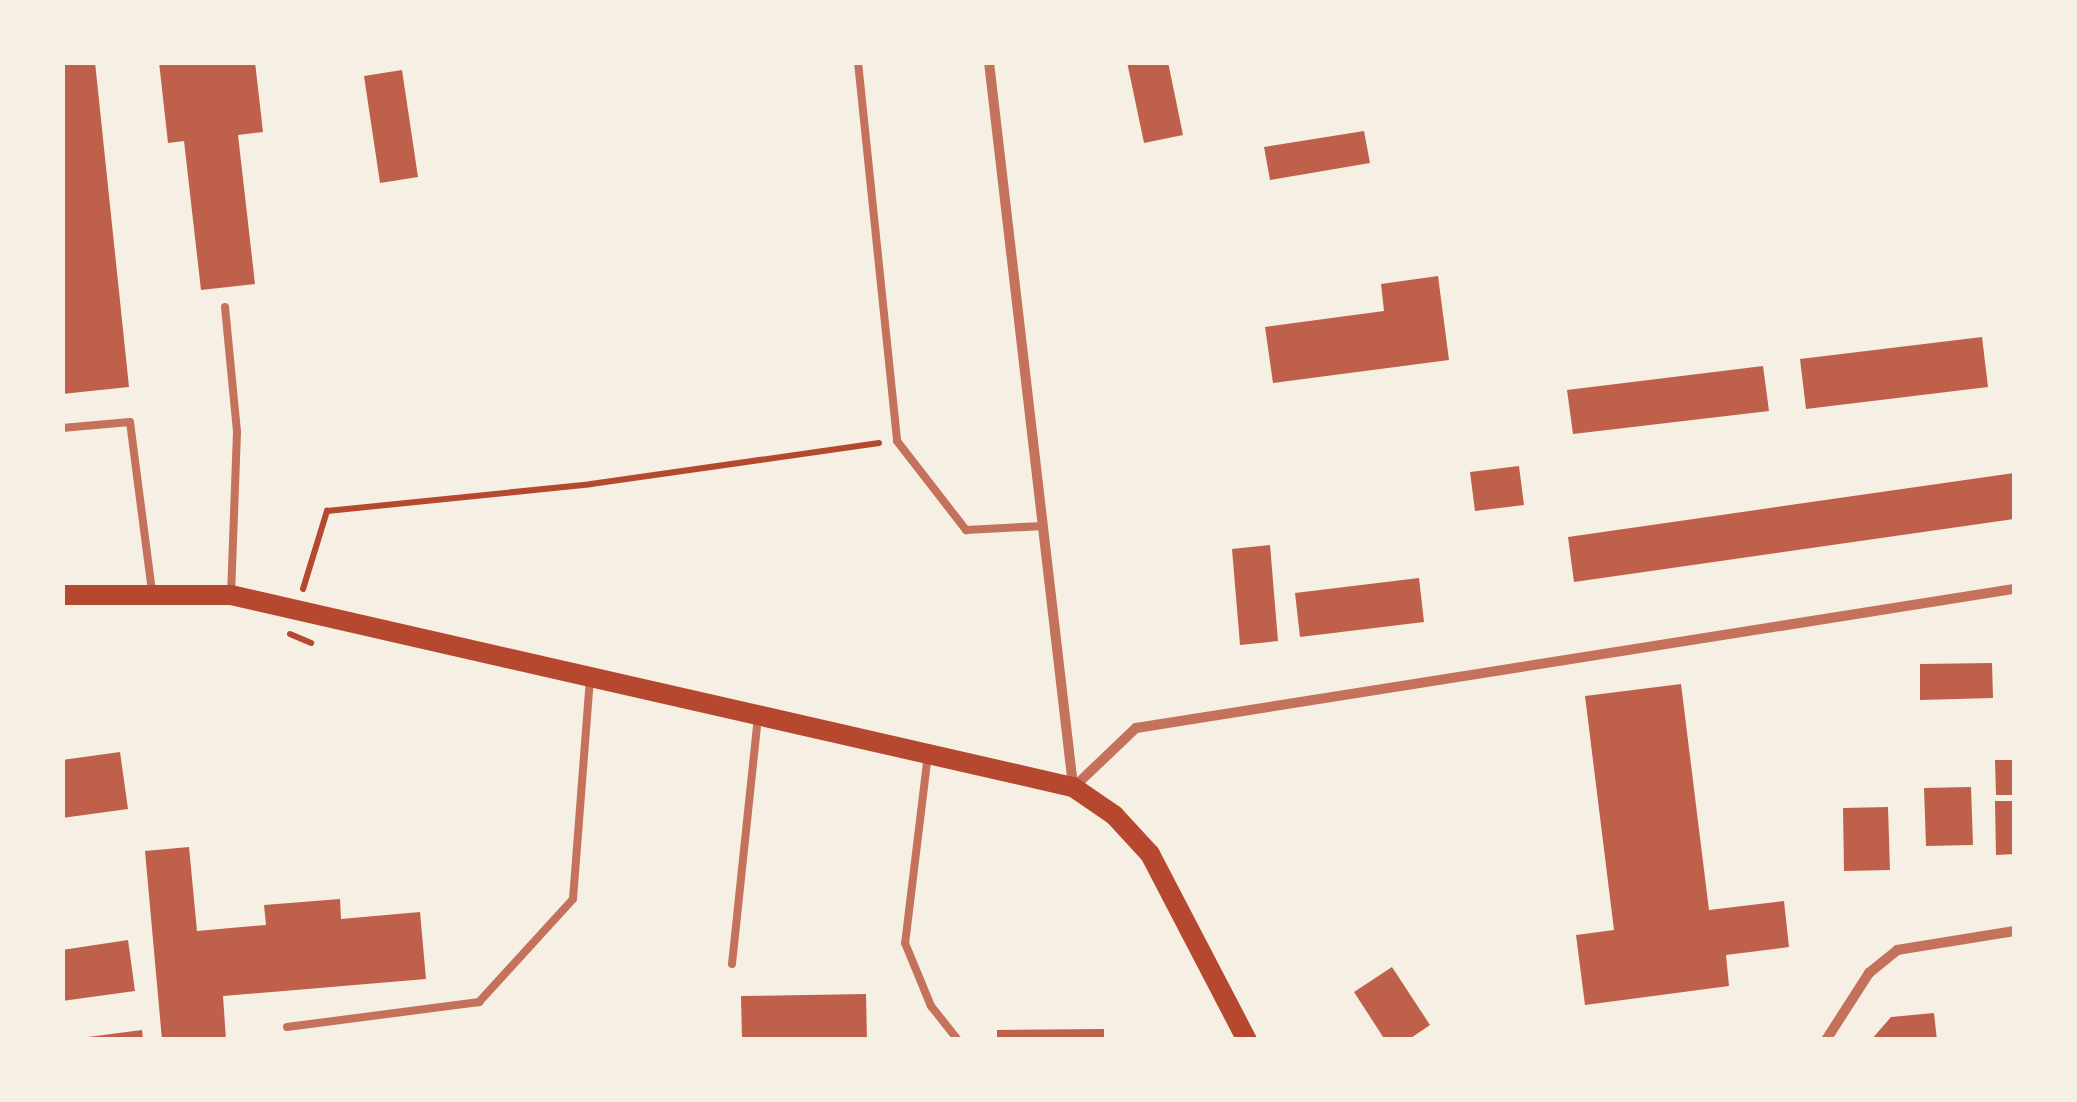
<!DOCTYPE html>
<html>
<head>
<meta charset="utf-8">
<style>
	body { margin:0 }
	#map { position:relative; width:2077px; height:1102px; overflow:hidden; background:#f6efe4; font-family:Manrope,sans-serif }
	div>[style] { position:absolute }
	.building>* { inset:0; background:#bf614a }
	.path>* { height:6px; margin:-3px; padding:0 3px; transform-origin:3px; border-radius:3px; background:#b5482f }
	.service>* { height:8px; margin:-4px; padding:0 4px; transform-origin:4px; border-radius:4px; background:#c5725c }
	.minor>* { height:10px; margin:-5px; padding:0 5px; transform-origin:5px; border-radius:5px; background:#c5725c }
	.secondary>* { height:20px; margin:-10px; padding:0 10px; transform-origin:10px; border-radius:10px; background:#b5482f }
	span { translate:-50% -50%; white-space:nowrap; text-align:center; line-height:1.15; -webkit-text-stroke:8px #f6efe4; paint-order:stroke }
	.frame { position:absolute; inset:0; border:65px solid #f6efe4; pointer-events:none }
</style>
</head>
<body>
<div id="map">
	<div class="building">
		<i style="clip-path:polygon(62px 62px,95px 62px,129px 387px,62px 394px)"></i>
		<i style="clip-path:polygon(159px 62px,255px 62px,263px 132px,238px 135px,255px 284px,201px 290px,184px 141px,168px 143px)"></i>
		<i style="clip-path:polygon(1127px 62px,1168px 62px,1183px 135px,1144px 143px)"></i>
		<i style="clip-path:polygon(402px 70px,418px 177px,380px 183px,364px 76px)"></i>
		<i style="clip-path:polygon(1364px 131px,1370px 163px,1270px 180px,1264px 147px)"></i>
		<i style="clip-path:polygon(1438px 276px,1449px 360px,1273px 383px,1265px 327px,1384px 311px,1381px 284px)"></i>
		<i style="clip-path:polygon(1982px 337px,1988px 387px,1806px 409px,1800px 359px)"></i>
		<i style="clip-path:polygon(1763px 366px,1769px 411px,1573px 434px,1567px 390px)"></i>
		<i style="clip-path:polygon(1519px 466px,1524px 505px,1475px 511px,1470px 472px)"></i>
		<i style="clip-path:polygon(2014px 473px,2014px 519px,1574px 582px,1568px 537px)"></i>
		<i style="clip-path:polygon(1270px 545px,1278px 641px,1240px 645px,1232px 549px)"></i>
		<i style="clip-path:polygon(1419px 578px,1424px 622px,1300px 637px,1295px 593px)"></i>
		<i style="clip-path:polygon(1992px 663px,1993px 698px,1920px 700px,1920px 664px)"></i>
		<i style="clip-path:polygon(1681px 684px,1709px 910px,1784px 901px,1789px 947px,1726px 955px,1729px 986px,1585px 1005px,1576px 935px,1614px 930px,1585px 696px)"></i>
		<i style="clip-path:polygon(120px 752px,128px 809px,62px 818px,62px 760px)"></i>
		<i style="clip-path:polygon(1995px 760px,2014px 760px,2014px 795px,1996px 795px)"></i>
		<i style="clip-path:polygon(1971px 787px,1973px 845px,1926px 846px,1924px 788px)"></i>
		<i style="clip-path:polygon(1995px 801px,2014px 801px,2014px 854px,1996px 855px)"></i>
		<i style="clip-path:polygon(1888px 807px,1890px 870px,1844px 871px,1843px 808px)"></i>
		<i style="clip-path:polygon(189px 847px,197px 931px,266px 925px,264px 905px,340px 899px,341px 919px,420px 912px,426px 979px,223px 996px,226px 1040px,162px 1040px,145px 851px)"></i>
		<i style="clip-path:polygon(128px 940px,135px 991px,62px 1001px,62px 950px)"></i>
		<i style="clip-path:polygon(1392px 967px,1430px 1025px,1408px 1040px,1385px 1040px,1354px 992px)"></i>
		<i style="clip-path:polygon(866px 994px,867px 1040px,742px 1040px,741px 996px)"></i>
		<i style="clip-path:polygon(1934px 1013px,1937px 1040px,1871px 1040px,1891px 1017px)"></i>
		<i style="clip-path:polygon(1104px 1029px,1104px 1040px,997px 1040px,997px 1030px)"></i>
		<i style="clip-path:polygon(142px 1030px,143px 1040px,88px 1040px,88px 1037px)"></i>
	</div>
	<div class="path">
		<i style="left:303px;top:589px;width:82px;rotate:-72.9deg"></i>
		<i style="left:327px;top:511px;width:265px;rotate:-5.8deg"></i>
		<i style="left:591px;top:484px;width:291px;rotate:-8.1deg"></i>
		<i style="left:290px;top:634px;width:23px;rotate:23deg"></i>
	</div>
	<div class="service">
		<i style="left:858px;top:62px;width:381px;rotate:84.1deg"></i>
		<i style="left:897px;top:441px;width:113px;rotate:52.2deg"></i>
		<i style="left:966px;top:530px;width:77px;rotate:-3deg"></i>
		<i style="left:225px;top:307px;width:126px;rotate:84.5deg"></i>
		<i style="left:237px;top:432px;width:163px;rotate:92.1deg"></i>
		<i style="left:62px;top:428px;width:68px;rotate:-5deg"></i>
		<i style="left:130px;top:422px;width:170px;rotate:82.6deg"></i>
		<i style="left:928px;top:754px;width:190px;rotate:96.9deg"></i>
		<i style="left:905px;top:943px;width:68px;rotate:67.6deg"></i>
		<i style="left:931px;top:1006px;width:43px;rotate:51.5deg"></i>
		<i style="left:732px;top:964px;width:250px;rotate:-84deg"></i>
		<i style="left:287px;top:1027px;width:194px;rotate:-7.4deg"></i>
		<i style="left:479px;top:1002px;width:139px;rotate:-47.6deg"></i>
		<i style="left:573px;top:899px;width:223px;rotate:-85.6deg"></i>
	</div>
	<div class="minor">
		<i style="left:989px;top:62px;width:729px;rotate:83.38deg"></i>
		<i style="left:1074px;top:787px;width:86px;rotate:-43.6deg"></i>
		<i style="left:1136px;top:728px;width:889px;rotate:-9deg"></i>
		<i style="left:1826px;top:1040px;width:80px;rotate:-57.3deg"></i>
		<i style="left:1869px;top:973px;width:36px;rotate:-39deg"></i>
		<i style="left:1897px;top:950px;width:119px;rotate:-9.2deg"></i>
	</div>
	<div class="secondary">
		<i style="left:62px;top:595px;width:169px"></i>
		<i style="left:231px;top:595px;width:864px;rotate:12.85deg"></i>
		<i style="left:1073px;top:787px;width:50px;rotate:34.3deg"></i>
		<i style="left:1114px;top:815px;width:53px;rotate:47.3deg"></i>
		<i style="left:1150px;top:854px;width:210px;rotate:62.5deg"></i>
	</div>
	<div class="frame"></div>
</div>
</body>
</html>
